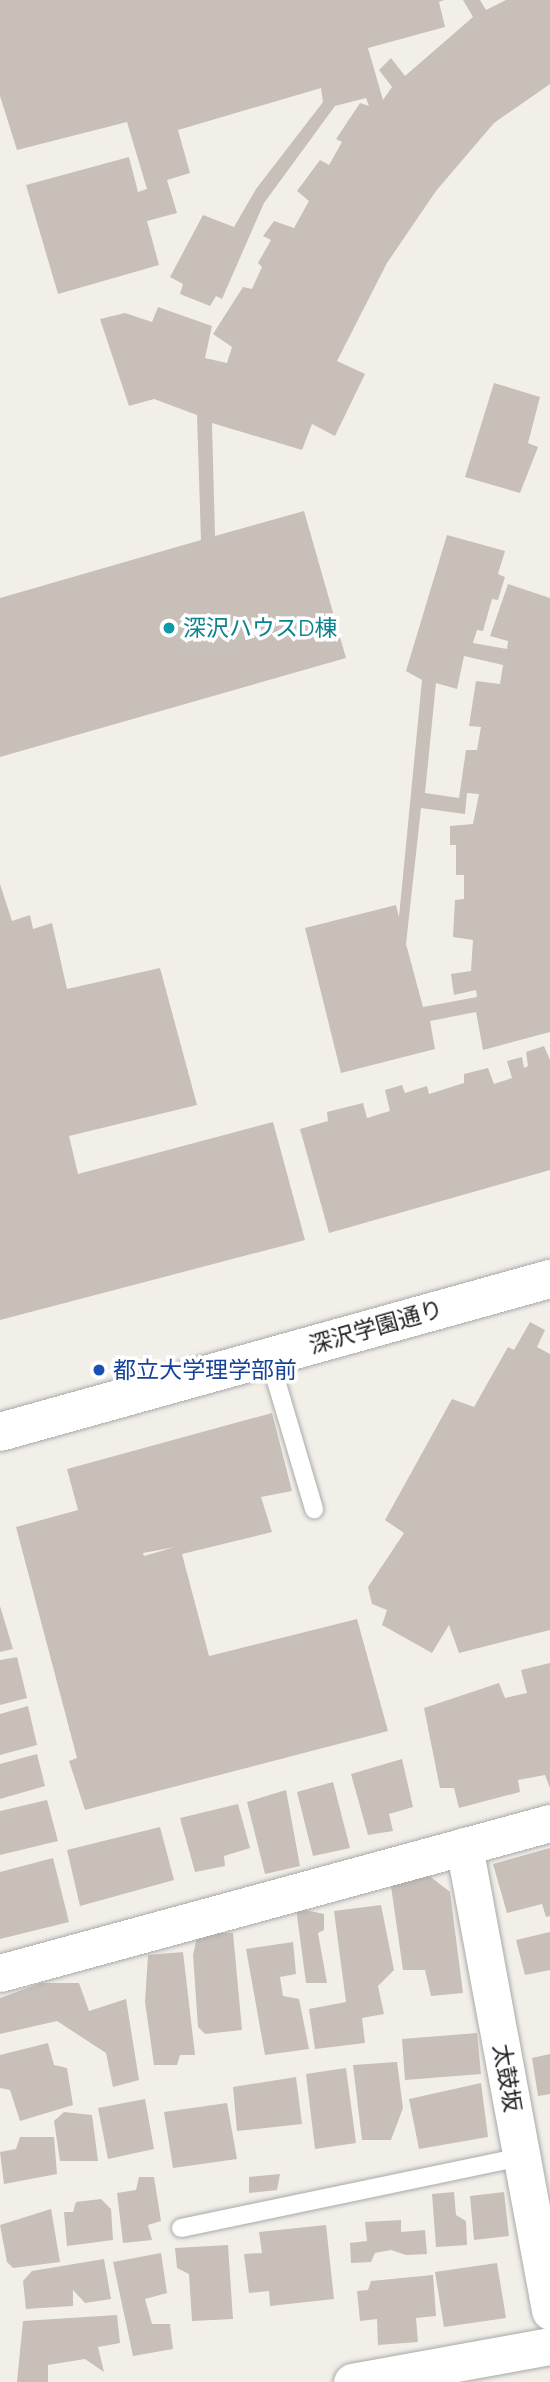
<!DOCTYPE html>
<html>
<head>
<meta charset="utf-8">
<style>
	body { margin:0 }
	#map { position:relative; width:550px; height:2382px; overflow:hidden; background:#f2efe9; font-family:Raleway,"Noto Sans JP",sans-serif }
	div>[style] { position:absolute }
	.building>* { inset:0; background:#c7bfb8 }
	.roads { filter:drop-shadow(0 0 2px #a9a9a9) drop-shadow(0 0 2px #a9a9a9) }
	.service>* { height:18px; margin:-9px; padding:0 9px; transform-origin:9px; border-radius:9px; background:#fff }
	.minor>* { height:37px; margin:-18.5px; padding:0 18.5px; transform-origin:18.5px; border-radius:18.5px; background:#fff }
	.tertiary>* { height:38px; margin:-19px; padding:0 19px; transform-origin:19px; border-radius:19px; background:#fff }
	.dots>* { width:19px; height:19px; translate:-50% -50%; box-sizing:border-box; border:4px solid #fff; border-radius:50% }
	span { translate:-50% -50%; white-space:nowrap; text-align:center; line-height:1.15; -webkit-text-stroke:7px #fff; paint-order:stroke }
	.culture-label { font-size:23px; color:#0d838f }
	.left { translate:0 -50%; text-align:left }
	.street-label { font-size:23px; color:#222 }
	.transit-label { font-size:23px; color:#164399 }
</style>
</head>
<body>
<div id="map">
	<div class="building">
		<i style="clip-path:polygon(0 0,444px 0,439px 2px,445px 27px,368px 48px,383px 100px,392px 87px,379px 70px,391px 58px,405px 76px,473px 17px,463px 0,480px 0,486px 10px,506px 0,550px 0,550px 84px,494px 123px,436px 191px,387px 263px,337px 361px,365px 374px,335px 436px,312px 424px,302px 450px,212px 423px,215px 536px,304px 511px,346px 658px,0 757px,0 598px,201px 540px,197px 415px,154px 399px,129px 406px,100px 319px,125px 313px,152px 322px,158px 307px,212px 326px,205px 358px,227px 363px,232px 347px,213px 334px,243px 287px,252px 289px,262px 267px,258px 263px,271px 240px,263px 236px,274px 221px,294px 228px,309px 201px,297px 191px,320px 160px,329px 165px,342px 142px,336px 139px,360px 103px,369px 106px,366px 98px,335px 106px,264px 203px,222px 299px,216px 296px,210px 306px,180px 294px,183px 284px,170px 277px,203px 215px,234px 227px,256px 189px,323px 102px,321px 88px,178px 130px,190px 173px,167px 180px,177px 213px,147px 221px,159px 265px,58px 294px,26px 185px,129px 157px,138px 192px,147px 189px,127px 122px,17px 150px,0 96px)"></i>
		<i style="clip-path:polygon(494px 383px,540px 397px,528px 443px,538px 447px,520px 493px,465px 477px)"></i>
		<i style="clip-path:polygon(evenodd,447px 535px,505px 551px,498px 574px,505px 577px,498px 600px,492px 599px,483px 631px,477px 630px,473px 643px,507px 649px,508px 641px,490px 636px,508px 584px,550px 598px,550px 1032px,483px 1050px,476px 1012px,430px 1021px,435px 1049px,341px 1073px,305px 928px,396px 905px,399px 917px,422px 680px,406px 671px,447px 535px,464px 656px,503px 665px,500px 684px,476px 681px,469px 726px,481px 727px,477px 750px,466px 750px,459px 798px,425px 793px,436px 683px,457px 689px,464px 656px,447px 535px,467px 793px,479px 794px,473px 824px,450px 826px,450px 845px,456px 845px,456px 875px,464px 875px,464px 899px,455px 900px,453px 937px,473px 940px,471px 971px,451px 974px,454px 995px,476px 990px,477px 997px,423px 1007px,406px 944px,421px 808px,465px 814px,467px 793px)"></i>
		<i style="clip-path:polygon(0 884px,12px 921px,30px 915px,33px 929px,52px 923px,67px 989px,160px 968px,197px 1105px,69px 1136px,78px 1174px,273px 1122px,305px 1240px,0 1320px)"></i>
		<i style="clip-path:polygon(544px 1046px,550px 1060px,550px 1170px,329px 1233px,300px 1129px,328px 1121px,327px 1112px,363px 1103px,367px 1118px,390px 1111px,385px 1090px,402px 1085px,405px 1093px,427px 1086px,429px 1094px,464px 1083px,464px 1074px,488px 1068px,494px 1084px,512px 1078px,507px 1061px,522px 1057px,524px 1068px,528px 1066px,526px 1052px)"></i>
		<i style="clip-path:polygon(530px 1322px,545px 1330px,537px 1347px,550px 1354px,550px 1630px,459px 1653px,449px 1625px,432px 1653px,382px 1625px,387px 1610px,372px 1604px,368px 1587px,404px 1533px,385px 1520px,452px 1399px,474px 1407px,508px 1347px,514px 1350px)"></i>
		<i style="clip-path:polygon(evenodd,272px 1413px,292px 1491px,261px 1497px,272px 1532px,182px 1554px,209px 1656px,357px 1619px,388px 1731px,85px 1810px,69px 1761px,77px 1758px,16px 1527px,78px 1510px,67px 1469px,272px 1413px,175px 1547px,144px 1556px,143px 1553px,175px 1547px)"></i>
		<i style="clip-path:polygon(0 1606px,13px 1649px,0 1652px)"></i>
		<i style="clip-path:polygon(17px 1657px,27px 1698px,0 1705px,0 1660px)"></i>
		<i style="clip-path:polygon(550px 1663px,550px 1788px,545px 1775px,518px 1780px,520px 1792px,459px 1808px,454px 1788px,440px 1788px,424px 1708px,499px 1683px,505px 1698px,527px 1693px,521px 1670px)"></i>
		<i style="clip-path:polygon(28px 1706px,37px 1745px,0 1755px,0 1714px)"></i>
		<i style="clip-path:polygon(37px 1754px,45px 1786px,0 1799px,0 1764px)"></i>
		<i style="clip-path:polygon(402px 1759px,413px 1807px,389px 1814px,393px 1831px,368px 1835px,351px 1774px)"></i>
		<i style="clip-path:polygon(333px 1782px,350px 1848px,313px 1856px,297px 1792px)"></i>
		<i style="clip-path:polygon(286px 1790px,300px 1866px,265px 1874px,247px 1802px)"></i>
		<i style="clip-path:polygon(47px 1800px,58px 1841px,0 1855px,0 1811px)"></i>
		<i style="clip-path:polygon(238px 1804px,250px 1848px,224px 1856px,225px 1866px,195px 1872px,180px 1818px)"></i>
		<i style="clip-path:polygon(160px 1827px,174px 1880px,80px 1906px,67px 1850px)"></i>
		<i style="clip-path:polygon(550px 1848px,550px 1916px,546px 1917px,542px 1904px,507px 1913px,493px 1864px)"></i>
		<i style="clip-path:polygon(53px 1858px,69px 1922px,0 1939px,0 1872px)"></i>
		<i style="clip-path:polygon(427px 1874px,450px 1892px,463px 1993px,431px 1996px,425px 1970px,403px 1970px,391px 1886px)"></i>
		<i style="clip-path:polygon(381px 1905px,394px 1970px,378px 1986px,384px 2014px,362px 2018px,365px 2043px,315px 2049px,309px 2009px,346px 2002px,334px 1911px)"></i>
		<i style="clip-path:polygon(296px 1908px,324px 1914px,324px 1930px,318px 1933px,327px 1983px,306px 1983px)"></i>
		<i style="clip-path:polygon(550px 1932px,550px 1970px,525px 1975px,516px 1940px)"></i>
		<i style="clip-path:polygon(198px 1933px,233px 1933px,242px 2030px,205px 2034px,198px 2027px,193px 1955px)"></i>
		<i style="clip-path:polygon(293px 1942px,296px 1974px,280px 1977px,283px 1996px,299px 1999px,309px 2049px,265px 2055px,246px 1949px)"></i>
		<i style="clip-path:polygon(183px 1952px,195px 2055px,180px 2055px,177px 2065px,154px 2065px,145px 2002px,148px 1955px)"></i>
		<i style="clip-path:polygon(41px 1983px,79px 1983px,89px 2011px,126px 1999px,139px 2080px,113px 2087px,106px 2053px,57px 2021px,0 2034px,0 1998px)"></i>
		<i style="clip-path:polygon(477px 2033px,481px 2074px,405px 2080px,402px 2039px)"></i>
		<i style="clip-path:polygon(48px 2043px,54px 2065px,67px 2068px,73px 2105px,20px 2121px,10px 2090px,0 2088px,0 2055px)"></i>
		<i style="clip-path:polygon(550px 2054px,550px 2094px,538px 2096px,532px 2058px)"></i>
		<i style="clip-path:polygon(397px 2062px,403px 2108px,391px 2140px,362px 2140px,353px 2065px)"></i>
		<i style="clip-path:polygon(346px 2068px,356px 2143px,315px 2149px,306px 2074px)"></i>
		<i style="clip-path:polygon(296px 2077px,302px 2124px,237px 2131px,233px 2087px)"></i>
		<i style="clip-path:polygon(481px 2083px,488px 2137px,419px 2149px,409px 2099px)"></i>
		<i style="clip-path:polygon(145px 2099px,154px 2149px,108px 2159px,98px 2108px)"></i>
		<i style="clip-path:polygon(227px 2103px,237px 2159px,173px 2168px,164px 2112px)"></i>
		<i style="clip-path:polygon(64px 2112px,92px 2115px,98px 2161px,60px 2161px,54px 2121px)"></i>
		<i style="clip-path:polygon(20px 2137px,54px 2137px,57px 2174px,4px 2184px,0 2152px,16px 2149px)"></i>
		<i style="clip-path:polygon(280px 2174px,277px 2190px,249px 2193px,249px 2177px)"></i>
		<i style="clip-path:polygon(139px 2177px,154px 2177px,161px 2221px,148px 2225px,152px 2240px,123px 2243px,117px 2193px,136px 2190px)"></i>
		<i style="clip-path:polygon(454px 2192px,456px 2215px,466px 2221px,467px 2245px,436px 2247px,432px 2194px)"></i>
		<i style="clip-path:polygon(504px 2192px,509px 2236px,474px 2240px,470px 2196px)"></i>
		<i style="clip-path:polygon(101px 2199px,111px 2209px,113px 2240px,67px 2246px,64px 2212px,73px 2212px,76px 2202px)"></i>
		<i style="clip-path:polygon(51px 2209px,60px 2262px,13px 2268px,7px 2262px,0 2225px)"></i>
		<i style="clip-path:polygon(401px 2220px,401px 2232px,425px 2230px,427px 2254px,406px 2255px,391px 2250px,375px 2253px,371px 2262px,351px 2263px,350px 2243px,367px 2241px,365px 2222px)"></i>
		<i style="clip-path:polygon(326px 2225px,334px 2299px,270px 2306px,269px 2291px,249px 2293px,244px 2254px,262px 2253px,259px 2232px)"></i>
		<i style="clip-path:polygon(228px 2245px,233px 2319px,192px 2321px,189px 2274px,177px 2268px,175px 2248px)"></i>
		<i style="clip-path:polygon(161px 2253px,167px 2293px,145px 2299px,152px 2324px,170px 2324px,173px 2349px,133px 2356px,113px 2262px)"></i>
		<i style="clip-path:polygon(104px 2259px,111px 2299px,85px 2303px,73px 2290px,73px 2306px,26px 2309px,23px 2281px,32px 2271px)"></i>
		<i style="clip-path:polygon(497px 2263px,506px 2318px,444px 2327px,435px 2272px)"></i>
		<i style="clip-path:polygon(433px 2275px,436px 2316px,416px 2318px,418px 2342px,378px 2345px,377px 2319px,360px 2321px,357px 2291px,368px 2290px,371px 2281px)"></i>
		<i style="clip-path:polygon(117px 2315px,120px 2343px,98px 2347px,104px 2372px,85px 2359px,48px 2365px,48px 2382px,17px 2382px,23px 2321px)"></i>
	</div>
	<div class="roads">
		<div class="service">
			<i style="left:269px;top:1357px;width:159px;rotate:73.5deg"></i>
			<i style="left:181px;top:2228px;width:347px;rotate:-11.8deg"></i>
		</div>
		<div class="minor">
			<i style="left:464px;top:1846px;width:473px;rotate:79.5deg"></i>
			<i style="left:0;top:1973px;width:570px;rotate:-15.26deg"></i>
			<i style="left:352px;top:2382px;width:201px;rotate:-10.3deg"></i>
		</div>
		<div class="tertiary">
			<i style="left:0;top:1432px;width:571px;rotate:-15.55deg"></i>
		</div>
	</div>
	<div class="dots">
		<i style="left:169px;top:628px;background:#0f9aa8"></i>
		<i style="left:99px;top:1370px;background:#1a4fb4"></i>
	</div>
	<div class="culture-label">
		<span class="left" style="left:183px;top:628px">深沢ハウスD棟</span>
	</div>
	<div class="street-label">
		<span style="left:376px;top:1327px;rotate:-16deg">深沢学園通り</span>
		<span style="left:507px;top:2078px;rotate:80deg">太鼓坂</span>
	</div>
	<div class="transit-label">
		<span class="left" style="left:113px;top:1370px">都立大学理学部前</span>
	</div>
</div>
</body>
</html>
